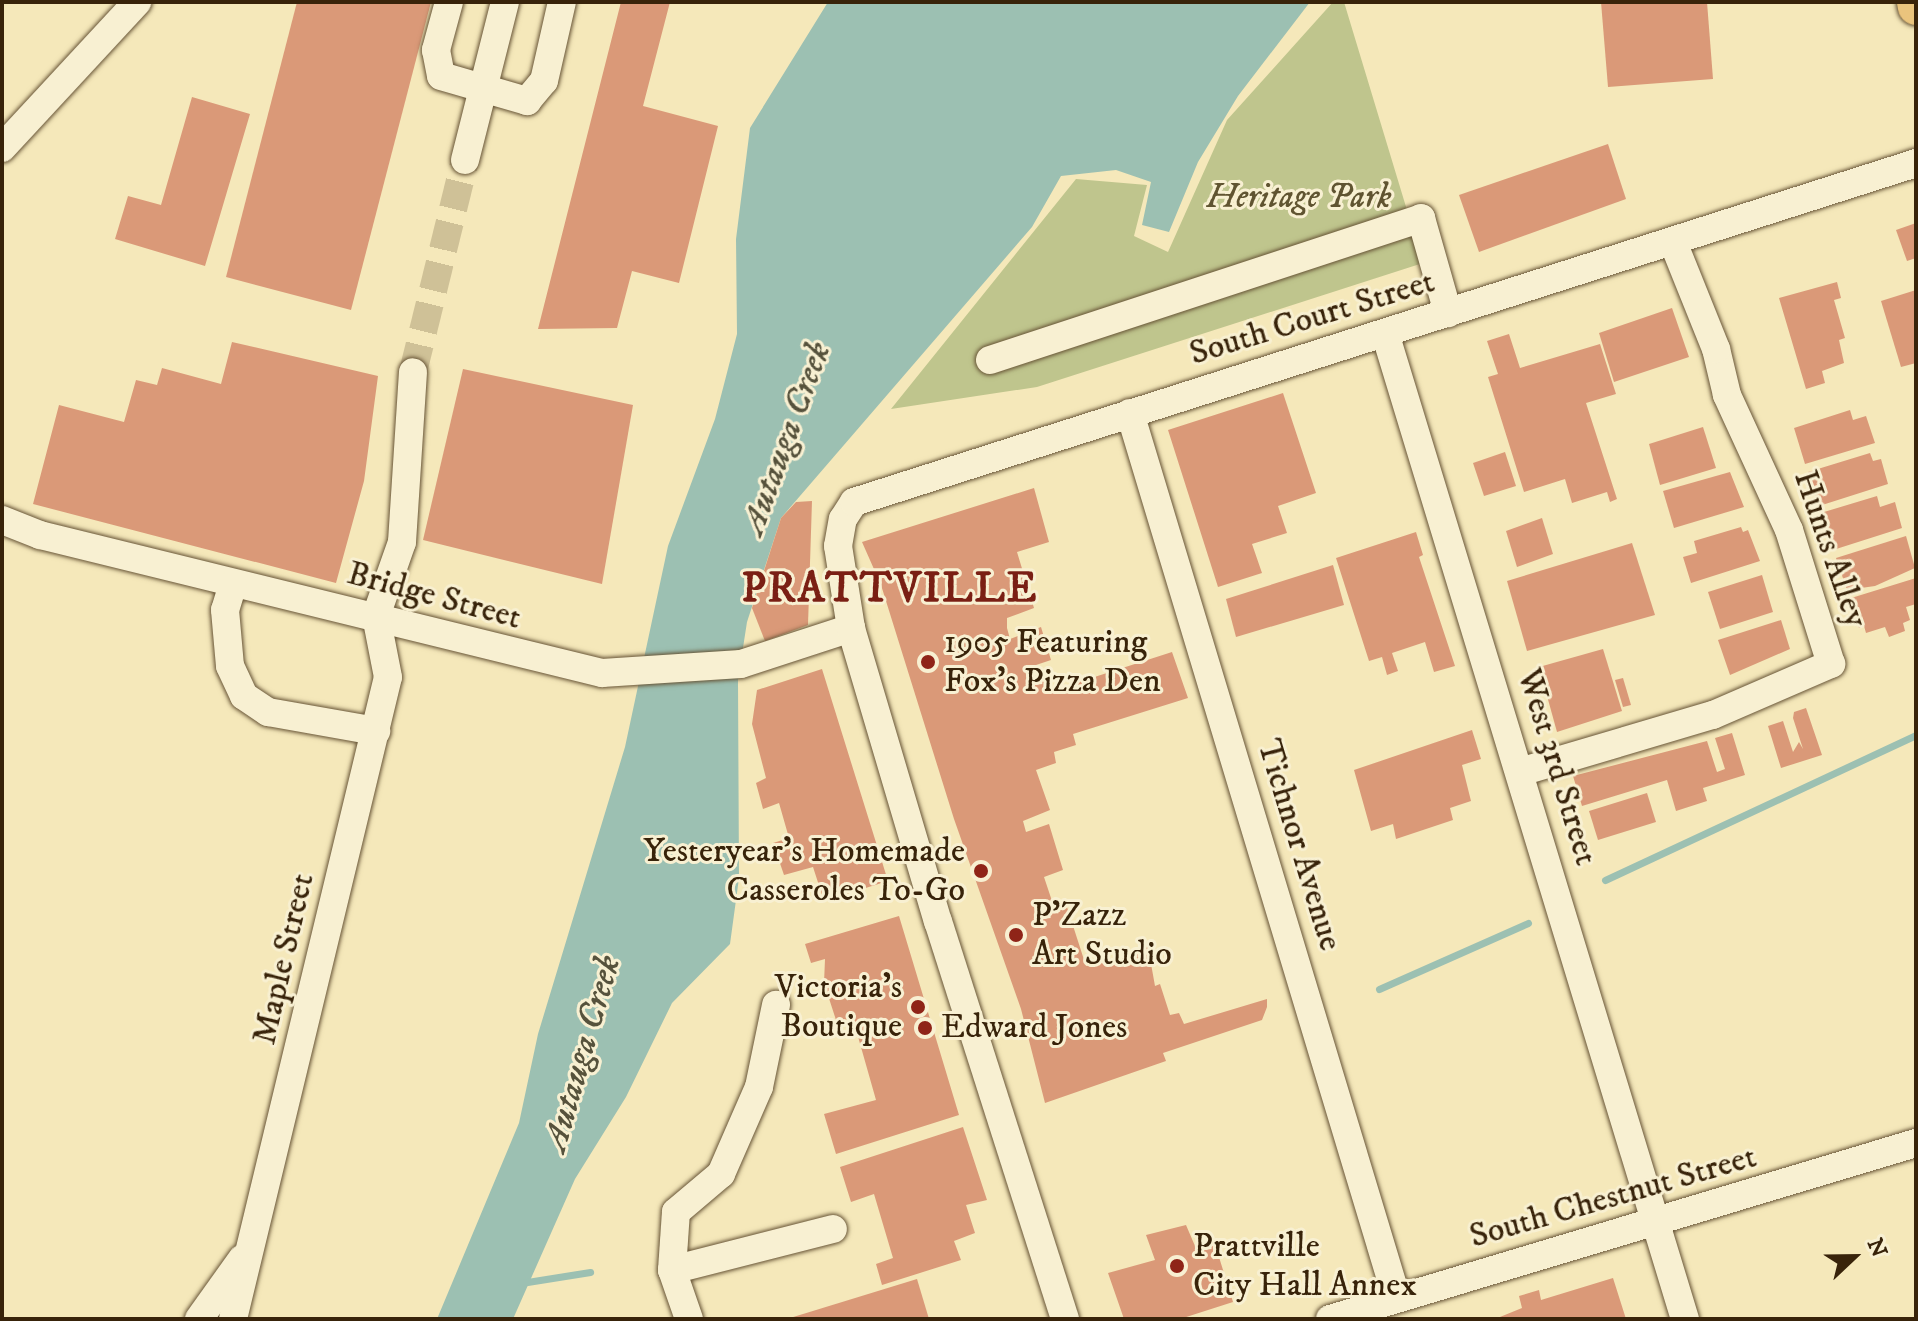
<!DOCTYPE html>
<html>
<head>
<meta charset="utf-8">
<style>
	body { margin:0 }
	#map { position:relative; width:1918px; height:1321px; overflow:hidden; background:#f5e8ba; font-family:"IM FELL DW Pica",serif }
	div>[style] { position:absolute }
	.green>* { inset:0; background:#bfc58d }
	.water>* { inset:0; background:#9cc0b2 }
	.stream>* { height:7px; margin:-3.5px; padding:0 3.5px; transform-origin:3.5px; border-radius:3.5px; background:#9cc0b2 }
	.building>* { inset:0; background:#da9978 }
	.minor-tunnel>* { height:28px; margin-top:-14px; transform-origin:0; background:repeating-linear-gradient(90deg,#cfc197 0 28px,transparent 0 42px) }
	.roads { filter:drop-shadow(0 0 2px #675436) drop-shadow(0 0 2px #675436) }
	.minor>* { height:28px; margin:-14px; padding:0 14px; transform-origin:14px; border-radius:14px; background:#f8f0d2 }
	.major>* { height:36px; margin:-18px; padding:0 18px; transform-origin:18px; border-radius:18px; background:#eac47d }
	.dots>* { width:22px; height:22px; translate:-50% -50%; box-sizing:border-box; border:4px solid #f8f0d2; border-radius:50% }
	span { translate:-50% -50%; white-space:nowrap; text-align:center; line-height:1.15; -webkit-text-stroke:6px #f8f0d2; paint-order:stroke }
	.park-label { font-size:34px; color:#605431; font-style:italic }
	.street-label { font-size:34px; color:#38230a }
	.poi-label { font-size:34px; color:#38230a }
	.left { translate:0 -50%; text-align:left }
	.right { translate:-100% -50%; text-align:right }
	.water-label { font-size:36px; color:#56523c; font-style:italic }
	.district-label { font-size:42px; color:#7a1f14; font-weight:700; letter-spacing:2px }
	.frame { position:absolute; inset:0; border:4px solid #38230a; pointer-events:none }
	.north { position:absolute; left:1814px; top:1217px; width:80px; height:80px; -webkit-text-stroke:6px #f8f0d2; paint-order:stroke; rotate:68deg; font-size:22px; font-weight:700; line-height:32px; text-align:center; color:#38230a }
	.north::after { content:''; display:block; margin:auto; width:28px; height:36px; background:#38230a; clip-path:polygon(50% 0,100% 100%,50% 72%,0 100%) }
</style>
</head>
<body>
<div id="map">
	<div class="green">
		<i style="clip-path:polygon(1333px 2px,1344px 2px,1423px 263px,1037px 387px,891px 409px,1076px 179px,1147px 185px,1134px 236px,1168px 252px,1227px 120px)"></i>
	</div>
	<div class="water">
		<i style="clip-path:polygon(828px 2px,1310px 2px,1238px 96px,1198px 162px,1169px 232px,1142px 225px,1151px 182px,1116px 170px,1061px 176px,1032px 227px,781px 518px,747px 622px,738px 680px,739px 878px,730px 944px,672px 1003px,626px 1097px,575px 1179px,513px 1319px,437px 1319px,519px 1123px,538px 1034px,625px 747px,668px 546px,715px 419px,737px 334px,736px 239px,750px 128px)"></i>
	</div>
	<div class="stream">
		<i style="left:1605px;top:880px;width:343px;rotate:-25deg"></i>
		<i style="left:1379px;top:989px;width:163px;rotate:-23.9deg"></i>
		<i style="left:521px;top:1283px;width:70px;rotate:-9.1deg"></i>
	</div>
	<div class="building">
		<i style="clip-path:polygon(297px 2px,431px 2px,351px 310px,226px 277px)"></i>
		<i style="clip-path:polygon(621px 2px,670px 2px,643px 106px,718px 126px,679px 283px,632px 271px,617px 328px,538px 329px)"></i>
		<i style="clip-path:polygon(1601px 2px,1707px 2px,1713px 79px,1608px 87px)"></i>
		<i style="clip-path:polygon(192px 97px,250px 114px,205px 266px,115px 239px,128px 196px,161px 205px)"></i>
		<i style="clip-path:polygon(1608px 144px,1626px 199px,1479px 252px,1459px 195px)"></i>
		<i style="clip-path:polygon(1916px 223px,1916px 258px,1907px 261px,1896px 230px)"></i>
		<i style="clip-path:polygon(1837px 282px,1841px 298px,1834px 300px,1845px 338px,1839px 340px,1844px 363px,1822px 371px,1825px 383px,1806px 389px,1779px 298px)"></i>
		<i style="clip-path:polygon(1916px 290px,1916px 363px,1901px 367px,1881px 301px)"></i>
		<i style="clip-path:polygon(1672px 308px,1689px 357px,1614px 382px,1599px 333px)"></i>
		<i style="clip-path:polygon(1509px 334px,1520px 368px,1600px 344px,1616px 394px,1586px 403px,1617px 499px,1610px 502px,1607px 492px,1572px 503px,1565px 479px,1524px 492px,1488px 377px,1498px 374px,1487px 341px)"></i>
		<i style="clip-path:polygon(232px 342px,378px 376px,364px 481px,336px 583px,33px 504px,59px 405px,124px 422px,136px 380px,157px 385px,162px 368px,221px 384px)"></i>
		<i style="clip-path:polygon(463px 369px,633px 405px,602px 584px,423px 540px)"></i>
		<i style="clip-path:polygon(1283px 393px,1316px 493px,1278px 506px,1287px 533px,1252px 544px,1262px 573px,1218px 587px,1168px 430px)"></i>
		<i style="clip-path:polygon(1850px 410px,1853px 420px,1866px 416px,1875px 443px,1805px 464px,1794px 428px)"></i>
		<i style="clip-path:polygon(1703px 427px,1716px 468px,1660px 485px,1649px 444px)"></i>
		<i style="clip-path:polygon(1505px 452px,1516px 486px,1484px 496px,1473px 463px)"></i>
		<i style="clip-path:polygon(1870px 453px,1873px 461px,1881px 459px,1888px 484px,1819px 506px,1808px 472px)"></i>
		<i style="clip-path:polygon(1730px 472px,1744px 507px,1674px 528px,1663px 491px)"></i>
		<i style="clip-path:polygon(1034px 488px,1049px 542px,1017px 552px,1034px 608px,1007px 618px,1007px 628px,1010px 639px,1041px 627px,1051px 660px,1030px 667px,1032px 673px,1041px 670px,1048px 692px,1172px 652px,1188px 698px,1073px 734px,1076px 745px,1054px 752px,1056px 763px,1036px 770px,1050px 810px,1023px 821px,1026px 832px,1049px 824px,1063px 870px,1044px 877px,1054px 907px,1066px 904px,1086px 966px,1148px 947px,1155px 986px,1160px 984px,1170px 1015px,1179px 1013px,1184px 1024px,1267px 999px,1267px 1007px,1262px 1020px,1163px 1053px,1166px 1061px,1045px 1103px,1021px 1009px,954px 819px,881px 585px,862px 542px)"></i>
		<i style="clip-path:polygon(1877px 496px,1880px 507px,1895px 502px,1902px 528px,1833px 550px,1824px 512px)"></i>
		<i style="clip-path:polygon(812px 501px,808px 625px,765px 641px,752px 608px,781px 518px,796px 502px)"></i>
		<i style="clip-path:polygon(1542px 518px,1553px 554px,1517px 567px,1506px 531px)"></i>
		<i style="clip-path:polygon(1741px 527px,1743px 532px,1748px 530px,1760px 561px,1691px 583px,1683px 557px,1697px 553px,1694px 541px)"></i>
		<i style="clip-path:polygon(1416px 532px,1423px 555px,1419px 557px,1455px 666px,1434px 672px,1425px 642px,1392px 653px,1398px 671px,1387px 675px,1382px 657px,1369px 661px,1336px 558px)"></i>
		<i style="clip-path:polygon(1906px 536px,1915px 568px,1875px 586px,1847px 590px,1836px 558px)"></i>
		<i style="clip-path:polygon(1632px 543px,1655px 615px,1527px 651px,1507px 581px)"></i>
		<i style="clip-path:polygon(1333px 565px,1344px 605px,1236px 637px,1226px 599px)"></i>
		<i style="clip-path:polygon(1762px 575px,1773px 612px,1720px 629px,1708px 592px)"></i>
		<i style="clip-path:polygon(1916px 578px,1916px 604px,1906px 607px,1910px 620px,1903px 623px,1905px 631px,1889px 637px,1885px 627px,1866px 633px,1864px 626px,1859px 628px,1848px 599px)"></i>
		<i style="clip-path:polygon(1781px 620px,1790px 649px,1730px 675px,1718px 640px)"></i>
		<i style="clip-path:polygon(1603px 649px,1622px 711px,1557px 732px,1539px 667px)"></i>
		<i style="clip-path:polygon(822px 669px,888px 881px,824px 901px,813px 867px,784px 875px,773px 843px,789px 838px,779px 803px,763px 809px,756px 783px,766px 778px,752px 724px,757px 690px)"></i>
		<i style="clip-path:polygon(1623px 678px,1631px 705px,1623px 707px,1615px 680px)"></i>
		<i style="clip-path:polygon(1806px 708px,1822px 755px,1781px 768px,1768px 726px,1783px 721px,1793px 752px,1799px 742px,1803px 749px,1793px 718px,1794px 712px)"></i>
		<i style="clip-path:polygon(1472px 730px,1481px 759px,1462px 765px,1471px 801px,1450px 808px,1453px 820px,1396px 839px,1393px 824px,1371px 831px,1354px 770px)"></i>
		<i style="clip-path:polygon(1732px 733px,1745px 775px,1703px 788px,1707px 801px,1676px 811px,1667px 780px,1582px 806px,1573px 776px,1707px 741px,1717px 772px,1725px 769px,1715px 738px)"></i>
		<i style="clip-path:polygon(1647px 793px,1656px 822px,1598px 840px,1589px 811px)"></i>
		<i style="clip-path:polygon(899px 916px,959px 1115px,836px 1154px,824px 1114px,876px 1100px,853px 1019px,836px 1020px,824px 983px,825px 959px,811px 963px,805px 944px)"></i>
		<i style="clip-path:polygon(963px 1127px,987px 1200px,966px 1205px,975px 1233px,954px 1241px,961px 1260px,882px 1285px,876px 1264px,893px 1258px,874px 1194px,851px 1202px,840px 1167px)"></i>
		<i style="clip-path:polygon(1186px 1225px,1195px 1246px,1214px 1241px,1233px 1302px,1180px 1319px,1124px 1319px,1108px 1273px,1155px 1260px,1146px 1235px)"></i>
		<i style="clip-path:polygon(1613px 1278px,1626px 1319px,1495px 1319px,1522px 1308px,1519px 1296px,1539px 1290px,1541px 1300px)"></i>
		<i style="clip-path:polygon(917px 1279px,929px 1319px,790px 1319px,790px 1318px)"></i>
	</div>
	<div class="minor-tunnel">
		<i style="left:413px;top:372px;width:218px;rotate:-76.2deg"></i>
	</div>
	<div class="roads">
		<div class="minor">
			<i style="left:449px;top:2px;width:50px;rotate:105.2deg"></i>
			<i style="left:436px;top:50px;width:26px;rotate:79deg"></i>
			<i style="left:441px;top:76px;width:90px;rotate:16.2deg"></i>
			<i style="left:527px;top:101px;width:26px;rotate:-50deg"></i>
			<i style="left:544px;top:81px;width:81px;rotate:-77.2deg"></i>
			<i style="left:2px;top:148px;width:199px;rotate:-47.2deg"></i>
			<i style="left:465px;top:160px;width:163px;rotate:-75.8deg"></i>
			<i style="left:1385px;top:333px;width:1031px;rotate:73.08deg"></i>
			<i style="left:990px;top:360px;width:454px;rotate:-18.2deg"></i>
			<i style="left:1421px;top:218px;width:99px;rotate:74.1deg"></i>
			<i style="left:1130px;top:413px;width:925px;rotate:73.23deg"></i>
			<i style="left:2px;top:520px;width:41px;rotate:21.5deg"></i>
			<i style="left:40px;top:535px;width:579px;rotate:13.8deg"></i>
			<i style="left:602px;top:673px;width:139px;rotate:-3.7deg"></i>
			<i style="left:741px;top:664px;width:116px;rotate:-18.1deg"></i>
			<i style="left:233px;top:584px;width:27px;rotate:107deg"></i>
			<i style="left:225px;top:610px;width:56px;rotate:84.9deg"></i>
			<i style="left:230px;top:666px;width:33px;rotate:65deg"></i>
			<i style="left:244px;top:696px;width:29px;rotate:34deg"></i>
			<i style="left:268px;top:712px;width:110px;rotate:10deg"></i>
			<i style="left:1520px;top:772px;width:201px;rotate:-16.5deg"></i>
			<i style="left:1713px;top:715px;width:129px;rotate:-23.4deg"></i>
			<i style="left:1831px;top:664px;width:140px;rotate:-107.4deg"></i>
			<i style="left:1789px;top:530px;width:149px;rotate:-114.7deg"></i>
			<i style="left:1727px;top:395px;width:47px;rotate:-103.4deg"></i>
			<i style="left:1716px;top:349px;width:115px;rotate:-111.9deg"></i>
			<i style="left:672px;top:1270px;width:166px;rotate:-14.3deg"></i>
			<i style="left:199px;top:1319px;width:74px;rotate:-54.4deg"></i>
			<i style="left:233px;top:1319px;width:660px;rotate:-76.43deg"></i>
			<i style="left:388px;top:677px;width:62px;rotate:-101.1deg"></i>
			<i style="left:376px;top:616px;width:78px;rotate:-70.6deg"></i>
			<i style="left:402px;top:542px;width:170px;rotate:-86.3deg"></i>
			<i style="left:689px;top:1319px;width:52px;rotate:-109.1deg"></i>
			<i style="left:672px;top:1270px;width:58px;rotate:-86.1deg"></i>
			<i style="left:676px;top:1212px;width:59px;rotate:-40.2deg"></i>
			<i style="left:721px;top:1174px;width:95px;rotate:-66.4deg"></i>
			<i style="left:759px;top:1087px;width:84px;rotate:-78.3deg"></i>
			<i style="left:1065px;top:1319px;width:417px;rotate:-107.7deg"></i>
			<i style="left:938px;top:922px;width:307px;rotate:-106.5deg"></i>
			<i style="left:851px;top:628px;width:83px;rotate:-99deg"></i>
			<i style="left:838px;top:546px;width:27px;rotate:-80deg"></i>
			<i style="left:843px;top:519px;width:20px;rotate:-57deg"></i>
			<i style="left:854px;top:502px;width:1115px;rotate:-17.7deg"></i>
			<i style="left:1330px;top:1319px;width:612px;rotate:-16.72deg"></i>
		</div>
		<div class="major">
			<i style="left:1915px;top:2px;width:5px;rotate:79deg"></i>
		</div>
	</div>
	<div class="dots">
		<i style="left:928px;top:662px;background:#8f2418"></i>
		<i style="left:981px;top:871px;background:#8f2418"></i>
		<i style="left:1016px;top:935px;background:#8f2418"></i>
		<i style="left:918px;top:1007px;background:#8f2418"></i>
		<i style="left:925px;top:1028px;background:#8f2418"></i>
		<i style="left:1177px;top:1266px;background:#8f2418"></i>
	</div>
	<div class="park-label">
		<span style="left:1299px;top:198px">Heritage Park</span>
	</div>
	<div class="street-label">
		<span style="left:1312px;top:318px;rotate:-17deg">South Court Street</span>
		<span style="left:1830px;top:549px;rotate:71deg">Hunts Alley</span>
		<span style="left:434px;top:596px;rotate:15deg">Bridge Street</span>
		<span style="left:1557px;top:767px;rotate:73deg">West 3rd Street</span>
		<span style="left:1299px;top:845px;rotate:73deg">Tichnor Avenue</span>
		<span style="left:284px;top:959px;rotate:-77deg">Maple Street</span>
		<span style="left:1613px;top:1197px;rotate:-16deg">South Chestnut Street</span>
	</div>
	<div class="poi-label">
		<span class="left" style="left:944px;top:662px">1905 Featuring<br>Fox's Pizza Den</span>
		<span class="right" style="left:965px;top:871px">Yesteryear's Homemade<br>Casseroles To-Go</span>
		<span class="left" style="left:1032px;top:935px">P'Zazz<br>Art Studio</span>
		<span class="right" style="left:902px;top:1007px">Victoria's<br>Boutique</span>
		<span class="left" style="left:941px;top:1028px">Edward Jones</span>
		<span class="left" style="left:1193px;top:1266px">Prattville<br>City Hall Annex</span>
	</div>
	<div class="water-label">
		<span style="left:786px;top:438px;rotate:-70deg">Autauga Creek</span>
		<span style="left:582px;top:1053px;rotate:-74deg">Autauga Creek</span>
	</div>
	<div class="district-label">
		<span style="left:890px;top:589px">PRATTVILLE</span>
	</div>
	<div class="frame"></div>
	<div class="north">N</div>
</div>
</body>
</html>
